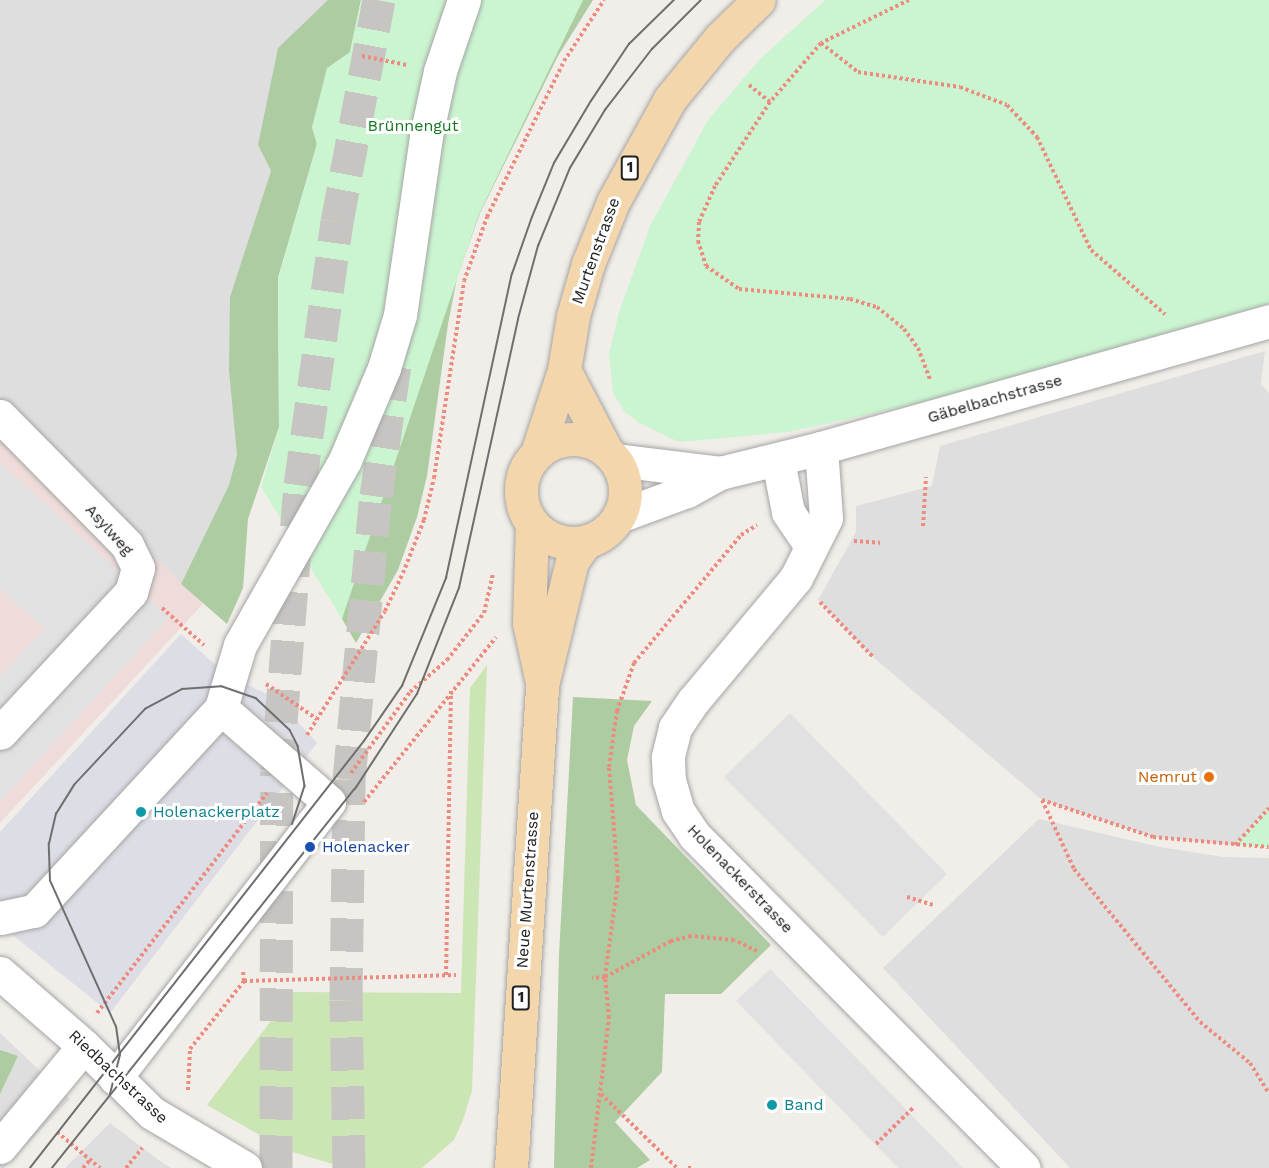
<!DOCTYPE html>
<html>
<head>
<meta charset="utf-8">
<style>
	body { margin:0 }
	#map { position:relative; width:1269px; height:1168px; overflow:hidden; background:#f1eee9; font-family:"Work Sans",sans-serif }
	div>[style] { position:absolute }
	.residential>* { inset:0; background:#dfdede }
	.commercial>* { inset:0; background:#efdcda }
	.grass>* { inset:0; background:#cbe5b4 }
	.forest>* { inset:0; background:#adcca2 }
	.park>* { inset:0; background:#cbf5d0 }
	.parking>* { inset:0; background:#e1e1e1 }
	.plaza>* { inset:0; background:#dddde6 }
	.highway-tunnel>* { height:33px; margin-top:-16.5px; transform-origin:0; background:repeating-linear-gradient(90deg,#c7c5c1 0 33px,transparent 0 49px) }
	.path>* { height:4px; margin-top:-2px; transform-origin:0; background:repeating-linear-gradient(90deg,#ed8b7e 0 3px,transparent 0 6px) }
	.roads { filter:drop-shadow(0 0 2px #a5a5a5) drop-shadow(0 0 2px #a5a5a5) }
	.minor>* { height:33px; margin:-16.5px; padding:0 16.5px; transform-origin:16.5px; border-radius:16.5px; background:#fff }
	.major>* { height:33px; margin:-16.5px; padding:0 16.5px; transform-origin:16.5px; border-radius:16.5px; background:#f3d6ab }
	.major>.ring { margin:-16.5px; padding:0; box-sizing:content-box; background:none; border:33px solid #f3d6ab; border-radius:50% }
	.tram>* { height:1.5px; margin:-0.75px; padding:0 0.75px; transform-origin:0.75px; border-radius:0.75px; background:#6f6f6f }
	.dots>* { width:16px; height:16px; translate:-50% -50%; box-sizing:border-box; border:3px solid #fff; border-radius:50% }
	span { translate:-50% -50%; white-space:nowrap; text-align:center; line-height:1.15; -webkit-text-stroke:6px #fff; paint-order:stroke }
	.shield-label span { padding:2px 4px; background:#fff; border:2px solid; border-radius:4px; -webkit-text-stroke-width:0 }
	.shield-label { font-size:15px; color:#212121; font-weight:700 }
	.park-label { font-size:16px; color:#177721 }
	.street-label { font-size:16px; color:#212121 }
	.food-label { font-size:16px; color:#c56008 }
	.right { translate:-100% -50%; text-align:right }
	.culture-label { font-size:16px; color:#0d838f }
	.left { translate:0 -50%; text-align:left }
	.transit-label { font-size:16px; color:#164399 }
</style>
</head>
<body>
<div id="map">
	<div class="residential">
		<i style="clip-path:polygon(0 0,328px 0,258px 145px,271px 171px,259px 215px,237px 455px,229px 485px,181px 584px,0 402px)"></i>
		<i style="clip-path:polygon(1265px 351px,1261px 384px,1269px 393px,1269px 808px,1235px 845px,1153px 837px,1042px 800px,874px 658px,818px 600px,856px 532px,856px 506px,932px 486px,940px 446px)"></i>
		<i style="clip-path:polygon(1039px 819px,1160px 847px,1224px 857px,1269px 858px,1269px 1168px,1070px 1168px,883px 968px)"></i>
		<i style="clip-path:polygon(0 1033px,70px 1099px,4px 1168px,0 1168px)"></i>
		<i style="clip-path:polygon(110px 1123px,160px 1161px,171px 1168px,65px 1168px)"></i>
	</div>
	<div class="commercial">
		<i style="clip-path:polygon(0 436px,132px 535px,203px 604px,0 823px,0 802px,169px 617px,0 463px)"></i>
		<i style="clip-path:polygon(0 589px,44px 629px,0 677px)"></i>
	</div>
	<div class="grass">
		<i style="clip-path:polygon(487px 665px,472px 1091px,463px 1120px,454px 1140px,422px 1168px,346px 1168px,286px 1150px,207px 1105px,293px 992px,461px 993px,470px 688px)"></i>
	</div>
	<div class="forest">
		<i style="clip-path:polygon(328px 0,361px 0,350px 52px,312px 127px,317px 144px,278px 278px,279px 427px,248px 519px,243px 588px,227px 624px,181px 584px,229px 485px,237px 455px,229px 370px,230px 297px,271px 171px,258px 145px,278px 48px)"></i>
		<i style="clip-path:polygon(475px 0,593px 0,558px 56px,480px 213px,457px 278px,448px 324px,427px 476px,417px 517px,398px 570px,356px 643px,342px 619px,354px 550px)"></i>
		<i style="clip-path:polygon(573px 697px,652px 701px,634px 726px,627px 760px,636px 805px,771px 945px,721px 994px,665px 994px,662px 1072px,615px 1122px,650px 1160px,637px 1168px,554px 1168px,559px 955px)"></i>
		<i style="clip-path:polygon(0 1050px,18px 1056px,0 1094px)"></i>
	</div>
	<div class="park">
		<i style="clip-path:polygon(361px 0,583px 0,479px 214px,342px 619px,261px 487px,279px 427px,278px 278px,317px 144px,312px 127px,327px 68px,350px 52px)"></i>
		<i style="clip-path:polygon(825px 0,1269px 0,1269px 304px,939px 399px,788px 432px,679px 442px,639px 423px,624px 411px,613px 393px,609px 354px,619px 312px,650px 226px,708px 120px,758px 61px)"></i>
		<i style="clip-path:polygon(1269px 808px,1269px 847px,1235px 845px)"></i>
	</div>
	<div class="parking">
		<i style="clip-path:polygon(0 463px,169px 617px,0 802px,0 677px,44px 629px,0 589px)"></i>
		<i style="clip-path:polygon(790px 713px,947px 874px,883px 937px,724px 777px)"></i>
		<i style="clip-path:polygon(770px 969px,963px 1168px,898px 1168px,736px 1001px)"></i>
	</div>
	<div class="plaza">
		<i style="clip-path:polygon(181px 634px,228px 676px,276px 698px,317px 743px,110px 1013px,0 925px,0 832px)"></i>
	</div>
	<div class="highway-tunnel">
		<i style="left:276px;top:1168px;width:397px;rotate:-89.9deg"></i>
		<i style="left:277px;top:771px;width:287px;rotate:-85.4deg"></i>
		<i style="left:300px;top:485px;width:266px;rotate:-82deg"></i>
		<i style="left:337px;top:222px;width:226px;rotate:-79.3deg"></i>
		<i style="left:349px;top:1168px;width:168px;rotate:-91deg"></i>
		<i style="left:346px;top:1000px;width:221px;rotate:-89.2deg"></i>
		<i style="left:349px;top:779px;width:284px;rotate:-84.6deg"></i>
		<i style="left:376px;top:496px;width:147px;rotate:-81.8deg"></i>
	</div>
	<div class="path">
		<i style="left:909px;top:0;width:98px;rotate:154deg"></i>
		<i style="left:821px;top:43px;width:78px;rotate:130.8deg"></i>
		<i style="left:770px;top:102px;width:100px;rotate:123.2deg"></i>
		<i style="left:715px;top:186px;width:39px;rotate:114deg"></i>
		<i style="left:699px;top:222px;width:19px;rotate:93deg"></i>
		<i style="left:698px;top:241px;width:26px;rotate:72deg"></i>
		<i style="left:706px;top:266px;width:40px;rotate:34.9deg"></i>
		<i style="left:739px;top:289px;width:111px;rotate:5.1deg"></i>
		<i style="left:850px;top:299px;width:28px;rotate:17deg"></i>
		<i style="left:877px;top:307px;width:35px;rotate:39deg"></i>
		<i style="left:904px;top:329px;width:24px;rotate:54deg"></i>
		<i style="left:918px;top:348px;width:34px;rotate:69deg"></i>
		<i style="left:821px;top:43px;width:47px;rotate:38.1deg"></i>
		<i style="left:858px;top:72px;width:103px;rotate:8.4deg"></i>
		<i style="left:960px;top:87px;width:50px;rotate:21deg"></i>
		<i style="left:1007px;top:105px;width:44px;rotate:46.8deg"></i>
		<i style="left:1037px;top:137px;width:125px;rotate:64.5deg"></i>
		<i style="left:1091px;top:250px;width:98px;rotate:40.9deg"></i>
		<i style="left:362px;top:56px;width:46px;rotate:11.3deg"></i>
		<i style="left:749px;top:85px;width:27px;rotate:39deg"></i>
		<i style="left:923px;top:526px;width:49px;rotate:-86.5deg"></i>
		<i style="left:854px;top:541px;width:26px;rotate:4deg"></i>
		<i style="left:820px;top:602px;width:78px;rotate:46deg"></i>
		<i style="left:162px;top:608px;width:56px;rotate:41.4deg"></i>
		<i style="left:266px;top:684px;width:62px;rotate:34.5deg"></i>
		<i style="left:307px;top:735px;width:146px;rotate:-57.8deg"></i>
		<i style="left:385px;top:611px;width:42px;rotate:-64.7deg"></i>
		<i style="left:403px;top:573px;width:57px;rotate:-68.4deg"></i>
		<i style="left:424px;top:520px;width:43px;rotate:-76.6deg"></i>
		<i style="left:434px;top:478px;width:199px;rotate:-81.3deg"></i>
		<i style="left:464px;top:281px;width:68px;rotate:-70.2deg"></i>
		<i style="left:487px;top:217px;width:174px;rotate:-63.7deg"></i>
		<i style="left:564px;top:61px;width:73px;rotate:-56.7deg"></i>
		<i style="left:351px;top:773px;width:100px;rotate:-53.9deg"></i>
		<i style="left:410px;top:692px;width:49px;rotate:-40.9deg"></i>
		<i style="left:447px;top:660px;width:60px;rotate:-51.8deg"></i>
		<i style="left:484px;top:613px;width:39px;rotate:-77deg"></i>
		<i style="left:1042px;top:800px;width:76px;rotate:65.1deg"></i>
		<i style="left:1074px;top:869px;width:198px;rotate:50.5deg"></i>
		<i style="left:1200px;top:1022px;width:65px;rotate:39.4deg"></i>
		<i style="left:1250px;top:1063px;width:36px;rotate:58deg"></i>
		<i style="left:1042px;top:800px;width:117px;rotate:18.4deg"></i>
		<i style="left:1153px;top:837px;width:116px;rotate:4.9deg"></i>
		<i style="left:364px;top:802px;width:211px;rotate:-51.3deg"></i>
		<i style="left:1235px;top:845px;width:50px;rotate:-47.4deg"></i>
		<i style="left:907px;top:897px;width:27px;rotate:17deg"></i>
		<i style="left:757px;top:951px;width:25px;rotate:-154deg"></i>
		<i style="left:734px;top:940px;width:43px;rotate:-174.7deg"></i>
		<i style="left:691px;top:936px;width:21px;rotate:166deg"></i>
		<i style="left:671px;top:941px;width:75px;rotate:151.4deg"></i>
		<i style="left:605px;top:977px;width:99px;rotate:-82.4deg"></i>
		<i style="left:618px;top:879px;width:112px;rotate:-94.6deg"></i>
		<i style="left:609px;top:767px;width:57px;rotate:-81.9deg"></i>
		<i style="left:617px;top:711px;width:51px;rotate:-70.5deg"></i>
		<i style="left:634px;top:663px;width:167px;rotate:-50.1deg"></i>
		<i style="left:741px;top:535px;width:19px;rotate:-32deg"></i>
		<i style="left:446px;top:975px;width:284px;rotate:-89deg"></i>
		<i style="left:244px;top:981px;width:212px;rotate:-1.6deg"></i>
		<i style="left:97px;top:1013px;width:278px;rotate:-52.3deg"></i>
		<i style="left:188px;top:1090px;width:41px;rotate:-87.2deg"></i>
		<i style="left:190px;top:1049px;width:87px;rotate:-51.5deg"></i>
		<i style="left:244px;top:981px;width:9px;rotate:-96deg"></i>
		<i style="left:601px;top:1094px;width:106px;rotate:44.2deg"></i>
		<i style="left:57px;top:1132px;width:56px;rotate:39.9deg"></i>
		<i style="left:876px;top:1144px;width:54px;rotate:-44.3deg"></i>
		<i style="left:83px;top:1168px;width:11px;rotate:-49deg"></i>
		<i style="left:126px;top:1168px;width:26px;rotate:-51deg"></i>
		<i style="left:591px;top:1168px;width:151px;rotate:-83.2deg"></i>
		<i style="left:609px;top:1018px;width:41px;rotate:-95.6deg"></i>
		<i style="left:605px;top:977px;width:13px;rotate:176deg"></i>
		<i style="left:688px;top:1168px;width:6px"></i>
	</div>
	<div class="roads">
		<div class="minor">
			<i style="left:0;top:416px;width:181px;rotate:45.4deg"></i>
			<i style="left:127px;top:545px;width:25px;rotate:64deg"></i>
			<i style="left:138px;top:568px;width:25px;rotate:106deg"></i>
			<i style="left:131px;top:592px;width:192px;rotate:132.9deg"></i>
			<i style="left:821px;top:448px;width:70px;rotate:85.9deg"></i>
			<i style="left:826px;top:518px;width:67px;rotate:116.6deg"></i>
			<i style="left:796px;top:578px;width:160px;rotate:129.9deg"></i>
			<i style="left:693px;top:701px;width:32px;rotate:124deg"></i>
			<i style="left:675px;top:728px;width:30px;rotate:104deg"></i>
			<i style="left:668px;top:757px;width:23px;rotate:88deg"></i>
			<i style="left:669px;top:780px;width:32px;rotate:74deg"></i>
			<i style="left:678px;top:811px;width:30px;rotate:56deg"></i>
			<i style="left:695px;top:836px;width:467px;rotate:45.3deg"></i>
			<i style="left:616px;top:460px;width:105px;rotate:7.1deg"></i>
			<i style="left:778px;top:460px;width:53px;rotate:79.1deg"></i>
			<i style="left:788px;top:512px;width:40px;rotate:56deg"></i>
			<i style="left:619px;top:516px;width:72px;rotate:-20.2deg"></i>
			<i style="left:687px;top:491px;width:38px;rotate:-29deg"></i>
			<i style="left:720px;top:473px;width:104px;rotate:-13.9deg"></i>
			<i style="left:821px;top:448px;width:466px;rotate:-15.8deg"></i>
			<i style="left:0;top:918px;width:35px;rotate:-12deg"></i>
			<i style="left:34px;top:911px;width:276px;rotate:-47.3deg"></i>
			<i style="left:221px;top:708px;width:66px;rotate:-73.2deg"></i>
			<i style="left:240px;top:645px;width:213px;rotate:-60.4deg"></i>
			<i style="left:345px;top:460px;width:100px;rotate:-67deg"></i>
			<i style="left:384px;top:368px;width:55px;rotate:-73.2deg"></i>
			<i style="left:400px;top:315px;width:181px;rotate:-81.7deg"></i>
			<i style="left:426px;top:136px;width:66px;rotate:-77.8deg"></i>
			<i style="left:440px;top:71px;width:75px;rotate:-71.3deg"></i>
			<i style="left:0;top:973px;width:111px;rotate:41deg"></i>
			<i style="left:84px;top:1046px;width:95px;rotate:44.6deg"></i>
			<i style="left:152px;top:1113px;width:108px;rotate:30.6deg"></i>
			<i style="left:115px;top:1078px;width:349px;rotate:-52.2deg"></i>
			<i style="left:329px;top:802px;width:143px;rotate:-139deg"></i>
			<i style="left:0;top:1147px;width:131px;rotate:-50.3deg"></i>
		</div>
		<div class="major">
			<i style="left:564px;top:370px;width:90px;rotate:62.3deg"></i>
			<i class="ring" style="left:521px;top:439px;width:71px;height:71px"></i>
			<i style="left:537px;top:453px;width:87px;rotate:-72deg"></i>
			<i style="left:564px;top:370px;width:55px;rotate:-80.5deg"></i>
			<i style="left:573px;top:316px;width:54px;rotate:-73.9deg"></i>
			<i style="left:588px;top:264px;width:67px;rotate:-68deg"></i>
			<i style="left:613px;top:202px;width:118px;rotate:-61deg"></i>
			<i style="left:670px;top:99px;width:79px;rotate:-50.7deg"></i>
			<i style="left:720px;top:38px;width:54px;rotate:-44.3deg"></i>
			<i style="left:532px;top:523px;width:100px;rotate:91.7deg"></i>
			<i style="left:529px;top:623px;width:60px;rotate:77.6deg"></i>
			<i style="left:511px;top:1168px;width:484px;rotate:-86.3deg"></i>
			<i style="left:542px;top:685px;width:128px;rotate:-76.4deg"></i>
			<i style="left:572px;top:561px;width:24px;rotate:-54deg"></i>
		</div>
	</div>
	<div class="tram">
		<i style="left:110px;top:1094px;width:40px;rotate:-75.6deg"></i>
		<i style="left:120px;top:1055px;width:28px;rotate:-98deg"></i>
		<i style="left:116px;top:1027px;width:160px;rotate:-114.3deg"></i>
		<i style="left:50px;top:881px;width:37px;rotate:-92deg"></i>
		<i style="left:49px;top:844px;width:31px;rotate:-77deg"></i>
		<i style="left:56px;top:814px;width:34px;rotate:-58deg"></i>
		<i style="left:74px;top:785px;width:104px;rotate:-46.9deg"></i>
		<i style="left:145px;top:709px;width:42px;rotate:-28.4deg"></i>
		<i style="left:182px;top:689px;width:39px;rotate:-4deg"></i>
		<i style="left:221px;top:686px;width:37px;rotate:19deg"></i>
		<i style="left:256px;top:698px;width:47px;rotate:43.3deg"></i>
		<i style="left:290px;top:730px;width:18px;rotate:63deg"></i>
		<i style="left:298px;top:746px;width:41px;rotate:80.1deg"></i>
		<i style="left:305px;top:786px;width:40px;rotate:108deg"></i>
		<i style="left:30px;top:1168px;width:542px;rotate:-51.97deg"></i>
		<i style="left:364px;top:741px;width:67px;rotate:-55.4deg"></i>
		<i style="left:402px;top:686px;width:117px;rotate:-67.8deg"></i>
		<i style="left:446px;top:578px;width:311px;rotate:-77.8deg"></i>
		<i style="left:512px;top:274px;width:60px;rotate:-70.7deg"></i>
		<i style="left:532px;top:217px;width:58px;rotate:-67.8deg"></i>
		<i style="left:554px;top:163px;width:72px;rotate:-59.2deg"></i>
		<i style="left:591px;top:101px;width:69px;rotate:-56.3deg"></i>
		<i style="left:629px;top:44px;width:63px;rotate:-44.4deg"></i>
		<i style="left:52px;top:1168px;width:485px;rotate:-51.4deg"></i>
		<i style="left:355px;top:789px;width:113px;rotate:-56.9deg"></i>
		<i style="left:417px;top:694px;width:114px;rotate:-68.4deg"></i>
		<i style="left:459px;top:588px;width:275px;rotate:-77.6deg"></i>
		<i style="left:518px;top:319px;width:76px;rotate:-74.7deg"></i>
		<i style="left:538px;top:246px;width:84px;rotate:-67.7deg"></i>
		<i style="left:570px;top:168px;width:68px;rotate:-58.9deg"></i>
		<i style="left:605px;top:110px;width:77px;rotate:-52.4deg"></i>
		<i style="left:652px;top:49px;width:69px;rotate:-45deg"></i>
	</div>
	<div class="dots">
		<i style="left:1209px;top:777px;background:#e8710a"></i>
		<i style="left:141px;top:812px;background:#0f9aa8"></i>
		<i style="left:310px;top:847px;background:#1a4fb4"></i>
		<i style="left:772px;top:1105px;background:#0f9aa8"></i>
	</div>
	<div class="shield-label">
		<span style="left:630px;top:168px">1</span>
		<span style="left:521px;top:998px">1</span>
	</div>
	<div class="park-label">
		<span style="left:413px;top:126px">Brünnengut</span>
	</div>
	<div class="street-label">
		<span style="left:596px;top:251px;rotate:-70deg">Murtenstrasse</span>
		<span style="left:995px;top:399px;rotate:-16deg">Gäbelbachstrasse</span>
		<span style="left:109px;top:530px;rotate:48deg">Asylweg</span>
		<span style="left:740px;top:879px;rotate:46deg">Holenackerstrasse</span>
		<span style="left:528px;top:890px;rotate:-86deg">Neue Murtenstrasse</span>
		<span style="left:118px;top:1077px;rotate:43deg">Riedbachstrasse</span>
	</div>
	<div class="food-label">
		<span class="right" style="left:1197px;top:777px">Nemrut</span>
	</div>
	<div class="culture-label">
		<span class="left" style="left:153px;top:812px">Holenackerplatz</span>
		<span class="left" style="left:784px;top:1105px">Band</span>
	</div>
	<div class="transit-label">
		<span class="left" style="left:322px;top:847px">Holenacker</span>
	</div>
</div>
</body>
</html>
